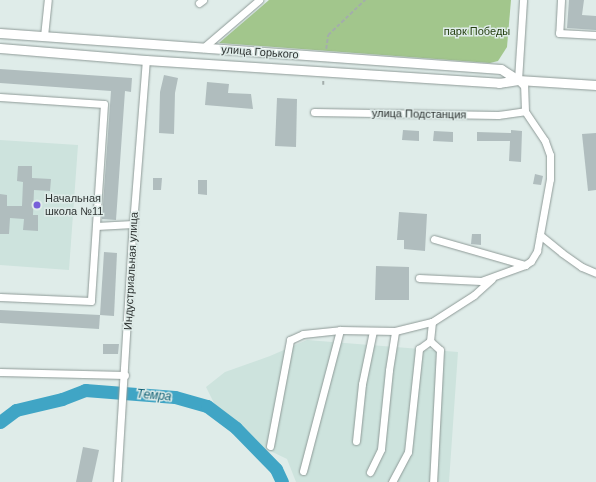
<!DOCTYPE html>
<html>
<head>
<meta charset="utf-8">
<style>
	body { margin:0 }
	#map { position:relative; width:596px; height:482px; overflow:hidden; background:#dfece9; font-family:Arial,sans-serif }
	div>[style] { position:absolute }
	.built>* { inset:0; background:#cde3dd }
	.green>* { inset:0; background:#a2c68c }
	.river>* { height:13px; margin:-6.5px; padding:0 6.5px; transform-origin:6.5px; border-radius:6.5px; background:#40a5c5 }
	.building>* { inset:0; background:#b0bdbe }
	.path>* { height:1.5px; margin-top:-0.75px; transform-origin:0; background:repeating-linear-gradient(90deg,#a3adab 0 4px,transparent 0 6px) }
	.roads { filter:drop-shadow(0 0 1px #8e9a97) drop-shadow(0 0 1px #8e9a97) }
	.minor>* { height:7px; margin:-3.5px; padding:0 3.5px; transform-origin:3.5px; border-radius:3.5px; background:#fff }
	.major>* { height:9px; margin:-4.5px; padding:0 4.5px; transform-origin:4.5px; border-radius:4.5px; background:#fff }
	.dots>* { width:11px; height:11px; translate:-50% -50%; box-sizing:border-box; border:2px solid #dfece9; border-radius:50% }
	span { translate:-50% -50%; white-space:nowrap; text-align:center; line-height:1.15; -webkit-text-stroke:3px #dfece9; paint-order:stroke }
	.park-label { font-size:11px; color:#254010 }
	.street-label { font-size:11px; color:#2f3433 }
	.poi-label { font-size:11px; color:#2f3433 }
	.left { translate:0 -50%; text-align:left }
	.water-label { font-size:12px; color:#0d5f75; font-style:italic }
</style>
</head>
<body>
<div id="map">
	<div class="built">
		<i style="clip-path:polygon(0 140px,78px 145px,69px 270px,0 265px)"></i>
		<i style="clip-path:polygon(307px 340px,458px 352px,449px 482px,296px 482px,287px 459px,254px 443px,214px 403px,206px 387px,225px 372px,270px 356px)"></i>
	</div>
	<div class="green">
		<i style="clip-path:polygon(269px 0,511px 0,507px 47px,498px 61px,490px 63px,219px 43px)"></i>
	</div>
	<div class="river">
		<i style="left:0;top:422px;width:20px;rotate:-37deg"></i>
		<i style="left:16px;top:410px;width:47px;rotate:-13.4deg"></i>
		<i style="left:62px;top:399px;width:25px;rotate:-21deg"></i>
		<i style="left:85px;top:390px;width:90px;rotate:4.4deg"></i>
		<i style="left:175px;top:397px;width:33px;rotate:16deg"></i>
		<i style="left:207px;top:406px;width:36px;rotate:37deg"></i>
		<i style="left:236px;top:428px;width:57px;rotate:45.7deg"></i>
		<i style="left:276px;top:469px;width:14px;rotate:65deg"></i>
	</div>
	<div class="building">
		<i style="clip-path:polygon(569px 0,584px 0,582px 15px,596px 16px,596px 30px,567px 28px)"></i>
		<i style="clip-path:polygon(0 69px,132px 78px,131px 92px,125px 91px,116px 220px,102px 219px,111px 91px,0 83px)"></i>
		<i style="clip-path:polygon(164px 75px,178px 78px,175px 93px,174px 134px,159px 133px,160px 92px)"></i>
		<i style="clip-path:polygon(207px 82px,229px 84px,228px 93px,251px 94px,253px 109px,205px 105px)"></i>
		<i style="clip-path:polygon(277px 98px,297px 99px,296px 147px,275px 146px)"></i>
		<i style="clip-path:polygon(403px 130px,419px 131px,419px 141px,402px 140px)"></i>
		<i style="clip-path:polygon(511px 130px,522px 131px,521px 162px,509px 161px,510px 141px,477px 141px,477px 132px,511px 133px)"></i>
		<i style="clip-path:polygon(434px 131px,453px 132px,453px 142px,433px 141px)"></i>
		<i style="clip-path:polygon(596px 133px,596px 190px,588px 191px,582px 134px)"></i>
		<i style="clip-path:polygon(18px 166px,32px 166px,32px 178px,51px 179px,50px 191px,34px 190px,33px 215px,38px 215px,38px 231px,23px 230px,24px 219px,10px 218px,9px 234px,0 234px,0 194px,7px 195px,7px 206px,22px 206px,23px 182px,17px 181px)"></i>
		<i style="clip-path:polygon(535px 174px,543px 176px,541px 185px,533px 184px)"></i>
		<i style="clip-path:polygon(153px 178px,162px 178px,161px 190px,153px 190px)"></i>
		<i style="clip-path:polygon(198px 180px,207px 180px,207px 195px,198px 194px)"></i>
		<i style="clip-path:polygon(399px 212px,427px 214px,425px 251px,404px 249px,404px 240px,397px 240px)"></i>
		<i style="clip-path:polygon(472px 234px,481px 234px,481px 245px,471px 244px)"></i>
		<i style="clip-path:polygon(104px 252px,117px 253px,114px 316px,100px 315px)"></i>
		<i style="clip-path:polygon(376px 266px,409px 267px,409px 300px,375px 300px)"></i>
		<i style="clip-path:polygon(0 310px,100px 315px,99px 329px,0 323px)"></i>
		<i style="clip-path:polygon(103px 344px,119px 344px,118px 354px,103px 354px)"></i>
		<i style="clip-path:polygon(83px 447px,99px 450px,92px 482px,76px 482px)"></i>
	</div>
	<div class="path">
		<i style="left:326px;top:49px;width:14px;rotate:-82deg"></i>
		<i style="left:328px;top:35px;width:51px;rotate:-43.4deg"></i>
		<i style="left:323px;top:85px;width:5px;rotate:-90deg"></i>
	</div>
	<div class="roads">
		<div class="minor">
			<i style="left:561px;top:0;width:33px;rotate:93deg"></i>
			<i style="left:559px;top:33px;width:37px;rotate:3deg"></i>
			<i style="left:199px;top:3px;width:5px;rotate:-37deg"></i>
			<i style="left:44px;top:36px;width:36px;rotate:-84deg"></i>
			<i style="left:203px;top:48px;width:74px;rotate:-40.6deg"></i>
			<i style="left:0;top:97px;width:104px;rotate:3.9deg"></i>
			<i style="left:104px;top:104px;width:197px;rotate:93.8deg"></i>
			<i style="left:91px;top:301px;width:91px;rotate:-177.5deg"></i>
			<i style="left:314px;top:112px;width:184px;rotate:0.9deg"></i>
			<i style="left:498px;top:115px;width:27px;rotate:-8deg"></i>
			<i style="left:96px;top:226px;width:37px;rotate:-3deg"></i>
			<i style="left:540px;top:235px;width:28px;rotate:39deg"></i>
			<i style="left:562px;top:253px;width:24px;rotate:35deg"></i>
			<i style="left:582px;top:267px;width:15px;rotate:23deg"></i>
			<i style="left:434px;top:239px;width:95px;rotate:15.9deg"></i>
			<i style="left:419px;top:278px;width:62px;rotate:2.8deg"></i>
			<i style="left:481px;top:281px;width:47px;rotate:-20deg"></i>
			<i style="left:525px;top:265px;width:7px;rotate:-34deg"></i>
			<i style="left:531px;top:261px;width:12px;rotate:-59deg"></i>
			<i style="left:537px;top:251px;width:73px;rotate:-79.8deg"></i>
			<i style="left:550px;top:179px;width:24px;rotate:-90deg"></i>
			<i style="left:550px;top:155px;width:15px;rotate:-110deg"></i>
			<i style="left:545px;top:141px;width:36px;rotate:-124deg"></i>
			<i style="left:525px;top:111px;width:25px;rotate:-92deg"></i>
			<i style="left:524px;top:86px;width:8px;rotate:-135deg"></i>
			<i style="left:518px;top:80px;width:80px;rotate:-86.4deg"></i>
			<i style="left:432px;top:322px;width:19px;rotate:96deg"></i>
			<i style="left:430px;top:341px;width:13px;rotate:42deg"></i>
			<i style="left:440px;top:350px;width:132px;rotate:93deg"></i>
			<i style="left:0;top:372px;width:125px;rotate:1.4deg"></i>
			<i style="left:356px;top:441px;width:57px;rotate:-84deg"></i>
			<i style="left:362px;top:384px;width:54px;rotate:-78.3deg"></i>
			<i style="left:270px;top:446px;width:108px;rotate:-79.3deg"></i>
			<i style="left:290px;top:340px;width:14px;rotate:-25deg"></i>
			<i style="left:303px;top:334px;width:37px;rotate:-6deg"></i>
			<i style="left:340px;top:330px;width:55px;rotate:1deg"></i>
			<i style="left:395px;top:331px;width:38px;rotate:-14deg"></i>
			<i style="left:432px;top:322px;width:50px;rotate:-32.7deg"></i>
			<i style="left:474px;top:295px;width:24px;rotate:-42deg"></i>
			<i style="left:303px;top:471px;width:146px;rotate:-75.3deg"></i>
			<i style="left:370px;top:472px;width:25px;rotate:-64deg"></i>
			<i style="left:381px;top:449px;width:79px;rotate:-84.2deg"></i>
			<i style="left:389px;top:370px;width:39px;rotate:-81deg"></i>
			<i style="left:117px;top:482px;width:258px;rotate:-86.5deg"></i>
			<i style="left:133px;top:224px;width:165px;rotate:-85.5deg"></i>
			<i style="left:392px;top:482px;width:34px;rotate:-62deg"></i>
			<i style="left:408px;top:452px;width:104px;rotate:-83.9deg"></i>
			<i style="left:419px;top:349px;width:14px;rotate:-36deg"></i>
		</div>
		<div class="major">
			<i style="left:0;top:33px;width:502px;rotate:4.11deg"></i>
			<i style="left:501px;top:69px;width:20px;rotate:33deg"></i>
			<i style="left:0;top:48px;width:146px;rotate:4.7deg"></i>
			<i style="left:146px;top:60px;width:354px;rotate:3.7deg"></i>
			<i style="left:499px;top:83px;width:19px;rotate:-9deg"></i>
			<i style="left:518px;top:80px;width:78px;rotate:3.7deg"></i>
		</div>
	</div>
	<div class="dots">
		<i style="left:37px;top:205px;background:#785fd9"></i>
	</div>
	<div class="park-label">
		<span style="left:477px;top:31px">парк Победы</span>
	</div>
	<div class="street-label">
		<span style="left:260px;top:52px;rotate:4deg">улица Горького</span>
		<span style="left:419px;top:114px;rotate:1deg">улица Подстанция</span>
		<span style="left:131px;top:271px;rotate:-87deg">Индустриальная улица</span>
	</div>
	<div class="poi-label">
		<span class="left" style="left:45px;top:205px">Начальная<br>школа №11</span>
	</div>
	<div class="water-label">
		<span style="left:154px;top:396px;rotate:5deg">Темра</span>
	</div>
</div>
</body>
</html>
